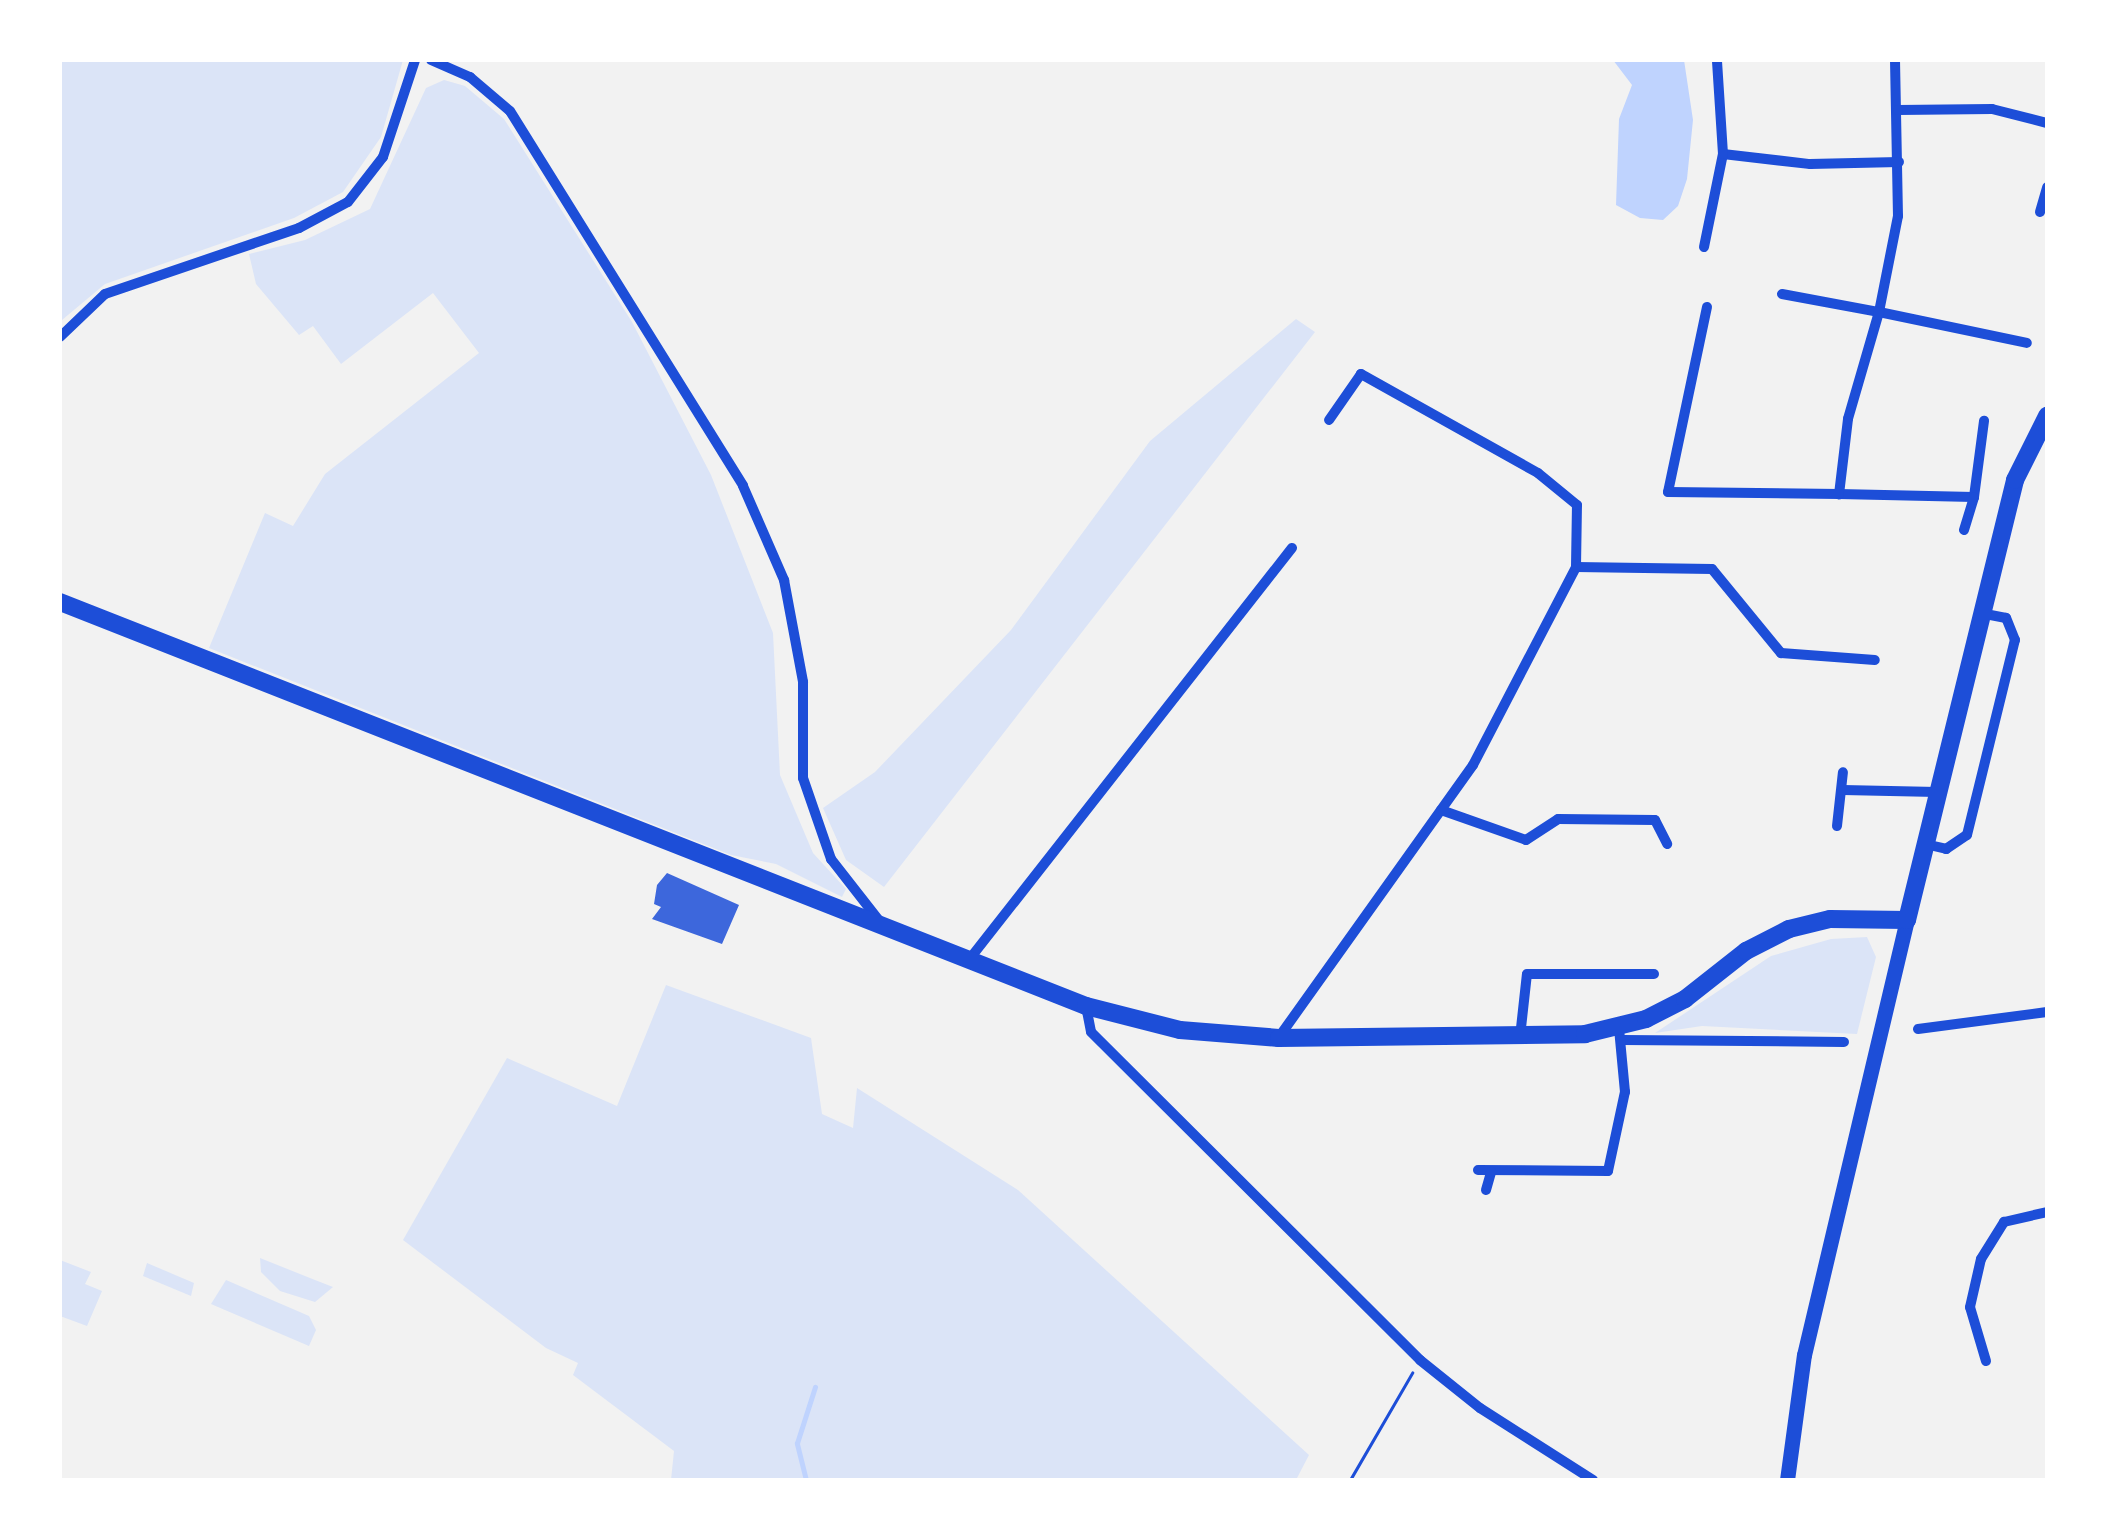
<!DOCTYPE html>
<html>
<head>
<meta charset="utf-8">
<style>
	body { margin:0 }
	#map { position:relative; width:2107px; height:1540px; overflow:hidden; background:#f2f2f2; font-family:Lato,sans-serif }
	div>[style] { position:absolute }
	.green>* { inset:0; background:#dbe4f7 }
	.water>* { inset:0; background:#bfd3fe }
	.stream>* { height:5px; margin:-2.5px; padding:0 2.5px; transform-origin:2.5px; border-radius:2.5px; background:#bfd3fe }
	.building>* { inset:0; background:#3d67dc }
	.path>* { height:2.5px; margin:-1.25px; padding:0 1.25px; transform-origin:1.25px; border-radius:1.25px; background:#1d4ed8 }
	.minor>* { height:10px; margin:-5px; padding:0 5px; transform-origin:5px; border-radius:5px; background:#1d4ed8 }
	.secondary>* { height:15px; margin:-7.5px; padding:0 7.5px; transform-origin:7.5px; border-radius:7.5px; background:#1d4ed8 }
	.primary>* { height:18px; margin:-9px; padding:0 9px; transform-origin:9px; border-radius:9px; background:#1d4ed8 }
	span { translate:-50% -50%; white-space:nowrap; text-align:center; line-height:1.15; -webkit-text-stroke:10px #fff; paint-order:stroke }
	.frame { position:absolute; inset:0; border:62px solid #fff; pointer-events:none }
</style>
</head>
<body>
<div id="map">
	<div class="green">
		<i style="clip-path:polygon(60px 60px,403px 60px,381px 137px,343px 192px,294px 218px,105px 284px,62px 320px)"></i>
		<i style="clip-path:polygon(444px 80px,465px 86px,504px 119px,632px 322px,711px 475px,773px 633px,780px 775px,813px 853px,846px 889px,842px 897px,776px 864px,731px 855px,209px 648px,265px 513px,293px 526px,325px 474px,479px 353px,433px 293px,341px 364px,313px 326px,299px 335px,256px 284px,249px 254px,305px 240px,370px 209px,426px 88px)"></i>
		<i style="clip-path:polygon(1296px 319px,1315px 332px,884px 887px,846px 860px,823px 808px,875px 772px,1011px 630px,1150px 441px)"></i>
		<i style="clip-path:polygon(1867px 937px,1876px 957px,1857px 1034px,1702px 1026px,1655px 1033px,1771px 956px,1831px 939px)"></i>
		<i style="clip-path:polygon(666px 985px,811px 1038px,822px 1114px,853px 1128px,857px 1088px,1018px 1190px,1309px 1455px,1296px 1480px,671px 1480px,674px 1451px,573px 1375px,578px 1363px,546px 1348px,403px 1240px,507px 1058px,617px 1106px)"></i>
		<i style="clip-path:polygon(260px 1258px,315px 1280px,333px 1287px,315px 1302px,280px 1291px,261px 1272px)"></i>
		<i style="clip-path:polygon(60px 1260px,91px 1272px,85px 1284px,102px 1291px,87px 1326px,60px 1316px)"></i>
		<i style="clip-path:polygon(147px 1263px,194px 1283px,191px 1296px,143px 1276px)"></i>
		<i style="clip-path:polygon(226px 1280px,309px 1316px,316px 1330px,309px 1346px,211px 1304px)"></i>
	</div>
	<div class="water">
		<i style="clip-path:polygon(1613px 60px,1684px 60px,1693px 120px,1687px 179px,1678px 206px,1663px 220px,1640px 218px,1616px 205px,1619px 119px,1632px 85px)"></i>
	</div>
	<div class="stream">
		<i style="left:806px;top:1480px;width:38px;rotate:-104deg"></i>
		<i style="left:797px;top:1443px;width:59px;rotate:-72.2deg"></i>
	</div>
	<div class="building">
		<i style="clip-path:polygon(667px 873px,739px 905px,722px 944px,652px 919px,661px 907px,654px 904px,657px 885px)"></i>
	</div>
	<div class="path">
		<i style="left:1350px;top:1480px;width:124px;rotate:-59.9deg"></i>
	</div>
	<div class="minor">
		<i style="left:431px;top:60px;width:43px;rotate:23.6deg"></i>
		<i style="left:470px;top:77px;width:52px;rotate:40.4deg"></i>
		<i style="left:510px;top:111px;width:441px;rotate:58.1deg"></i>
		<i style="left:743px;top:486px;width:103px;rotate:66.4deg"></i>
		<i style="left:784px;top:580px;width:104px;rotate:79.4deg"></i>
		<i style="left:803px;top:682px;width:96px;rotate:90deg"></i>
		<i style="left:803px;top:778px;width:86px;rotate:70.9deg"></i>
		<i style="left:831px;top:859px;width:81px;rotate:52deg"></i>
		<i style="left:1895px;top:60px;width:156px;rotate:88.9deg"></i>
		<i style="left:1898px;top:216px;width:98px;rotate:101.2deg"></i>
		<i style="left:1879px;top:312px;width:151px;rotate:11.8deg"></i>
		<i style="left:1898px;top:110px;width:94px;rotate:-0.6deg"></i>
		<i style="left:1992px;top:109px;width:57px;rotate:14.3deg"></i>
		<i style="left:1723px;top:154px;width:88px;rotate:6.6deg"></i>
		<i style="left:1810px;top:164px;width:89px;rotate:-1.3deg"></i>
		<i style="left:2040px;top:212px;width:26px;rotate:-74deg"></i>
		<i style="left:1704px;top:247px;width:95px;rotate:-78.5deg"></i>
		<i style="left:1723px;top:154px;width:94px;rotate:-93.7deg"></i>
		<i style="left:1782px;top:294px;width:99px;rotate:10.5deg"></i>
		<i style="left:1879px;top:312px;width:111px;rotate:106.2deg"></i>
		<i style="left:1848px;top:419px;width:76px;rotate:96.8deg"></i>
		<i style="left:1839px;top:494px;width:135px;rotate:1.3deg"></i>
		<i style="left:1974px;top:497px;width:77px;rotate:-82.5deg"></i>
		<i style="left:1707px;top:307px;width:189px;rotate:101.9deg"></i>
		<i style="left:1668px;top:492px;width:171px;rotate:0.7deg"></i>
		<i style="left:60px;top:337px;width:62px;rotate:-43.7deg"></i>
		<i style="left:105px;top:294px;width:205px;rotate:-18.8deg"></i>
		<i style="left:299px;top:228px;width:55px;rotate:-28deg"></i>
		<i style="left:348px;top:202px;width:57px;rotate:-52.1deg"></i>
		<i style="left:383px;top:157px;width:102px;rotate:-71.7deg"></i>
		<i style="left:1964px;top:530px;width:34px;rotate:-73deg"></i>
		<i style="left:1576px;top:567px;width:136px;rotate:0.8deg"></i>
		<i style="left:1712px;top:569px;width:109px;rotate:50.6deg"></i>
		<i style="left:1781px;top:653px;width:94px;rotate:4.3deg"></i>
		<i style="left:1843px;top:790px;width:94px;rotate:1.2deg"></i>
		<i style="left:1441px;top:810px;width:90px;rotate:19.4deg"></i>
		<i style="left:1526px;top:840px;width:38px;rotate:-33deg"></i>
		<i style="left:1558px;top:819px;width:97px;rotate:0.6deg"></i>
		<i style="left:1655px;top:820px;width:27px;rotate:63deg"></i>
		<i style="left:1837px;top:826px;width:54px;rotate:-83.7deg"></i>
		<i style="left:1925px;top:844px;width:22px;rotate:13deg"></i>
		<i style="left:1946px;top:849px;width:25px;rotate:-34deg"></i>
		<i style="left:1967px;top:835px;width:201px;rotate:-76.2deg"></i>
		<i style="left:2015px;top:640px;width:24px;rotate:-112deg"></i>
		<i style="left:2006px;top:618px;width:25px;rotate:-169deg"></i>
		<i style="left:968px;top:961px;width:525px;rotate:-51.89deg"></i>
		<i style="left:1086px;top:1006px;width:26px;rotate:79deg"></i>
		<i style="left:1091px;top:1032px;width:465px;rotate:44.9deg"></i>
		<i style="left:1420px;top:1360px;width:77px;rotate:38.7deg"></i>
		<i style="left:1480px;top:1408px;width:134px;rotate:32.5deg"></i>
		<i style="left:1918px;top:1029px;width:130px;rotate:-7.5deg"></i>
		<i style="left:1279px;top:1037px;width:334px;rotate:-54.5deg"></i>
		<i style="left:1473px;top:765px;width:223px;rotate:-62.5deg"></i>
		<i style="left:1576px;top:567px;width:62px;rotate:-89.1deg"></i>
		<i style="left:1577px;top:505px;width:50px;rotate:-140.6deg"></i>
		<i style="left:1538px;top:473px;width:203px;rotate:-150.8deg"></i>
		<i style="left:1361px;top:374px;width:56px;rotate:124.8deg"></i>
		<i style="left:1520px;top:1037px;width:63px;rotate:-83.7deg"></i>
		<i style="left:1527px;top:974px;width:127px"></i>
		<i style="left:1623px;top:1040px;width:221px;rotate:0.5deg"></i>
		<i style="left:1478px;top:1170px;width:130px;rotate:0.4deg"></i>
		<i style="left:1608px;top:1171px;width:81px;rotate:-77.9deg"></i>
		<i style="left:1625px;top:1092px;width:64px;rotate:-95.4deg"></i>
		<i style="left:1486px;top:1190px;width:19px;rotate:-74deg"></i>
		<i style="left:1986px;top:1361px;width:56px;rotate:-106.5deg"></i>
		<i style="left:1970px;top:1307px;width:49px;rotate:-77.1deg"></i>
		<i style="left:1981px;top:1259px;width:44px;rotate:-58.1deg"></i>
		<i style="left:2004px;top:1222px;width:44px;rotate:-13.1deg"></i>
	</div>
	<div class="secondary">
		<i style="left:1787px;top:1480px;width:126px;rotate:-82.3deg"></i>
		<i style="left:1804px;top:1355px;width:447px;rotate:-76.7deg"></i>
	</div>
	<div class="primary">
		<i style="left:60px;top:602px;width:1103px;rotate:21.49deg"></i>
		<i style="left:1086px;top:1006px;width:97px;rotate:14.3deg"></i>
		<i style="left:1180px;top:1030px;width:99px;rotate:4.6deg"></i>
		<i style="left:1279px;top:1038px;width:306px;rotate:-0.7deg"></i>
		<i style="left:1585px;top:1034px;width:63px;rotate:-13.8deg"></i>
		<i style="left:1646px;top:1019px;width:44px;rotate:-27.1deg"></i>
		<i style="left:1685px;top:999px;width:78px;rotate:-38.2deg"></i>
		<i style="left:1746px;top:951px;width:48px;rotate:-27.1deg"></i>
		<i style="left:1789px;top:929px;width:42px;rotate:-13.7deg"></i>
		<i style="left:1830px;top:919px;width:77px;rotate:0.7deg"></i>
		<i style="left:1907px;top:920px;width:453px;rotate:-76.2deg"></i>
		<i style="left:2015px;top:480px;width:72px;rotate:-63.4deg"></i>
	</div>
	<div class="frame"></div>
</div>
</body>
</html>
